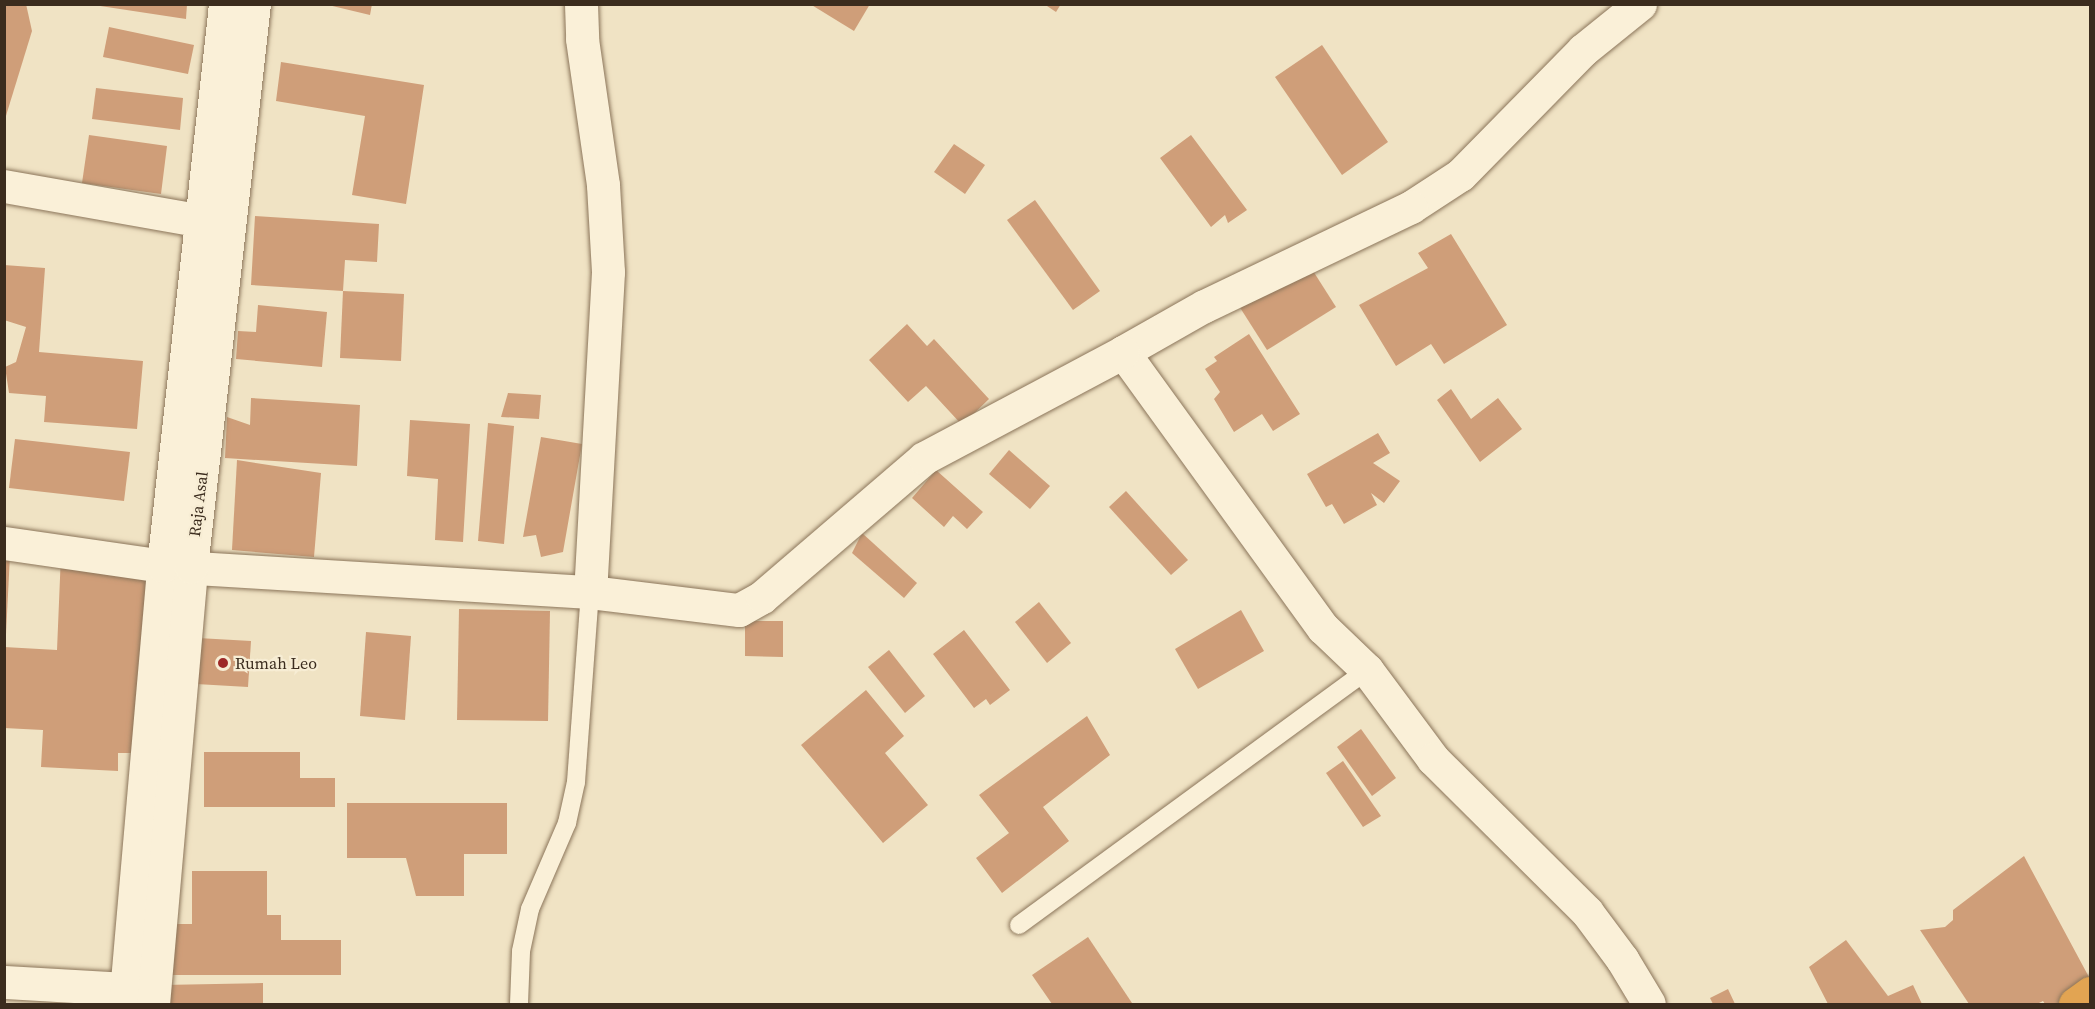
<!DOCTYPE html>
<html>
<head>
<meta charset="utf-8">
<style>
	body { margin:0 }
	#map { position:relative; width:2095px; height:1009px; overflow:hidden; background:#f0e3c4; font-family:"Source Serif 4",serif }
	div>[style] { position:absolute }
	.building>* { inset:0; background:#cf9e79 }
	.roads { filter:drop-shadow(0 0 2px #8b755a) drop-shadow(0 0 2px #8b755a) }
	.lane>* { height:18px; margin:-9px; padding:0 9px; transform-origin:9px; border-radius:9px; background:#faf0d8 }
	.street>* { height:33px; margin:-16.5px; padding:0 16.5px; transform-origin:16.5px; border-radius:16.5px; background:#faf0d8 }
	.highway>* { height:33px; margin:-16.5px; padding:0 16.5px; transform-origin:16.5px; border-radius:16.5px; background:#e2a452 }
	.dots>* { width:16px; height:16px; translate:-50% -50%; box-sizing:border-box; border:3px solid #f7edd4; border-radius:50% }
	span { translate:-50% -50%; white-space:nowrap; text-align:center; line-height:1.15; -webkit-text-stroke:4.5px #f7edd4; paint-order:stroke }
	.street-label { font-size:16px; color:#3b2c1e }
	.poi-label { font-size:16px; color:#3b2c1e }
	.left { translate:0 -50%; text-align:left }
	.frame { position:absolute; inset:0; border:6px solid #3b2c1e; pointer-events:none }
</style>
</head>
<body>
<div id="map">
	<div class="building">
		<i style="clip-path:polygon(4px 4px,26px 4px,32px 31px,5px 119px)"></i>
		<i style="clip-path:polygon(87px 4px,187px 4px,186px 19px)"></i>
		<i style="clip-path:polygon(324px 4px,372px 4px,370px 15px)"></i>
		<i style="clip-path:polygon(810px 4px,870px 4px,854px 31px)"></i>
		<i style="clip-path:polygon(1044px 4px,1061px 4px,1056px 12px)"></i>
		<i style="clip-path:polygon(109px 27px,194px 45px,188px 74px,103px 57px)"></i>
		<i style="clip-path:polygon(1322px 45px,1388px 142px,1342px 175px,1275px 77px)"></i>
		<i style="clip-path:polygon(281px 62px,424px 85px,406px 204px,352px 195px,365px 116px,276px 101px)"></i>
		<i style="clip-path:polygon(96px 88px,183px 98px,180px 130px,92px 119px)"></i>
		<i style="clip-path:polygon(89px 135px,167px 146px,161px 194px,82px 183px)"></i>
		<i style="clip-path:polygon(1191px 135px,1247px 210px,1228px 223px,1225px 215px,1211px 227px,1160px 158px)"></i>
		<i style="clip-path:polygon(954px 144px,985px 165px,965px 194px,934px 172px)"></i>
		<i style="clip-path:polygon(1035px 200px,1100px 291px,1073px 310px,1007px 220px)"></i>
		<i style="clip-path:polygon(255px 216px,379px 224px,377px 262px,345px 260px,343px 291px,251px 285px)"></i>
		<i style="clip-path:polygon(1451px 234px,1507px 325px,1444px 364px,1431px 344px,1396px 366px,1359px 305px,1428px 268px,1418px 253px)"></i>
		<i style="clip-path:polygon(1308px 263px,1336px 307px,1267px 350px,1239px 306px)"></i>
		<i style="clip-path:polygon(4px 265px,45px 268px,39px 352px,143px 361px,137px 429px,44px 422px,46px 396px,9px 393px,5px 367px,16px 362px,26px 327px,4px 320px)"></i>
		<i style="clip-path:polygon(343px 291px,404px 294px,401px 361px,340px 358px)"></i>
		<i style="clip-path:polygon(258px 305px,327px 312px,322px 367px,236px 359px,238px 331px,256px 332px)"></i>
		<i style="clip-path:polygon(907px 324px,927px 346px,934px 339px,989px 399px,962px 425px,926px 386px,908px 402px,869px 360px)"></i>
		<i style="clip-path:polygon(1249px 334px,1300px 414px,1273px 431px,1262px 414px,1234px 432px,1214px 399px,1220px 392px,1205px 369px,1217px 361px,1214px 357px)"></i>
		<i style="clip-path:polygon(1451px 389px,1471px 419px,1498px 398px,1522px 429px,1480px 462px,1437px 400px)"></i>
		<i style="clip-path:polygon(508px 393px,541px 395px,539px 419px,501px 417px)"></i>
		<i style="clip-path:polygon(251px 398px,360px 405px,357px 466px,225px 458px,227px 417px,250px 425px)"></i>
		<i style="clip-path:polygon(410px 420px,470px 424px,463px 542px,435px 540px,438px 479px,407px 476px)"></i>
		<i style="clip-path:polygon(488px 423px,514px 426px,504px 544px,478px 541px)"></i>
		<i style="clip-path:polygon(1378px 433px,1390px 453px,1373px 463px,1400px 481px,1384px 503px,1371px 493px,1377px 505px,1344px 524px,1332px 504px,1326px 507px,1307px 474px)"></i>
		<i style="clip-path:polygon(541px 437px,582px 444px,563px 552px,541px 557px,536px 535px,523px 537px)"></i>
		<i style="clip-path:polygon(15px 439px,130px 452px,124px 501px,9px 488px)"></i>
		<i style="clip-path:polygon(1009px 450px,1050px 486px,1030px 509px,989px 474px)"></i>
		<i style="clip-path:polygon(237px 460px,321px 473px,314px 557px,232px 550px)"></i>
		<i style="clip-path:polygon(936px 470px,983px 512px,967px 529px,953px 516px,944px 527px,912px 498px)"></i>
		<i style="clip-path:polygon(1126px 491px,1188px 560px,1171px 575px,1109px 507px)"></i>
		<i style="clip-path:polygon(862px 533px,917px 583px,904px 598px,852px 553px)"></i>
		<i style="clip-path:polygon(61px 554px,147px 558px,139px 753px,118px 753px,118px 771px,41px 767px,43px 730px,4px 728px,4px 647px,57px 650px)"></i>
		<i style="clip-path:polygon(4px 555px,10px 555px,6px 634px,4px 634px)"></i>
		<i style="clip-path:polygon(1039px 602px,1071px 643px,1047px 663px,1015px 622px)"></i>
		<i style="clip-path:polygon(459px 609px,550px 611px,548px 721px,457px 720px)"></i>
		<i style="clip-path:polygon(1241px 610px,1264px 651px,1198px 689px,1175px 649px)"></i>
		<i style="clip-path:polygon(745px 621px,783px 621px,783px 657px,745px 656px)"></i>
		<i style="clip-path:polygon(964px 630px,1010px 690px,990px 705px,986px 699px,974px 708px,933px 654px)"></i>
		<i style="clip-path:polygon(366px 632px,411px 636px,405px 720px,360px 716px)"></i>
		<i style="clip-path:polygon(198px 638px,251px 641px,248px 687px,196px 684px)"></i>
		<i style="clip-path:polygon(889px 650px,925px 696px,905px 713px,868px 667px)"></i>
		<i style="clip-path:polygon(866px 690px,904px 736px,885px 753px,928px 805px,883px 843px,801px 745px)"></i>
		<i style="clip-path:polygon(1087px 716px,1110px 755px,1043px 807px,1069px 841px,1002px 893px,976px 858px,1009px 833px,979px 795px)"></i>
		<i style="clip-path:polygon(1361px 729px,1396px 778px,1372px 796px,1337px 747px)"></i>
		<i style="clip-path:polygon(204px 752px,300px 752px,300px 778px,335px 778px,335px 807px,204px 807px)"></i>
		<i style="clip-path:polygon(1343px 761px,1381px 816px,1363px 827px,1326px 773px)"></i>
		<i style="clip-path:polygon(347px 803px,507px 803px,507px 854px,464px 854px,464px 896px,416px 896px,406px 858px,347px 858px)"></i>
		<i style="clip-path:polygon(2024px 856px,2090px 979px,2059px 1004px,2045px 1004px,2043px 1001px,2037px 1004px,1969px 1004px,1920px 930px,1945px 927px,1953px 920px,1953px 910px)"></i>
		<i style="clip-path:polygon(192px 871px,267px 871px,267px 915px,281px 915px,281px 940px,341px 940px,341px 975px,172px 975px,173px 924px,192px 924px)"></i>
		<i style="clip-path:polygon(1088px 937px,1132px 1003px,1129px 1004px,1052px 1004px,1032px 975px)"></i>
		<i style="clip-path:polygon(1846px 940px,1888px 996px,1913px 985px,1922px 1004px,1828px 1004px,1809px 967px)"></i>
		<i style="clip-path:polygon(263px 983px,263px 1004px,162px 1004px,162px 985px)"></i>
		<i style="clip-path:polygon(1728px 989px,1735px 1004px,1713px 1004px,1710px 998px)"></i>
	</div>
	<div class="roads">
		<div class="lane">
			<i style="left:1019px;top:925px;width:431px;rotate:-36.2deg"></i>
			<i style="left:519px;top:1004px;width:53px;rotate:-87.8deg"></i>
			<i style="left:521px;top:951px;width:43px;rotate:-77.9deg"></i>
			<i style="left:530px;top:909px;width:94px;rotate:-66.7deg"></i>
			<i style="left:567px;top:823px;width:42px;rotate:-77.6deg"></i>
			<i style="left:576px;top:782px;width:191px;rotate:-85.8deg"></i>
		</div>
		<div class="street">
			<i style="left:581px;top:4px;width:35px;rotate:88deg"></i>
			<i style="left:582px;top:39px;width:148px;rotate:81.8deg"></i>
			<i style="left:603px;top:185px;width:87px;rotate:86.7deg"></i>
			<i style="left:608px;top:272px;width:321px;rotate:93.2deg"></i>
			<i style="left:1640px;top:4px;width:73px;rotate:141.1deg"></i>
			<i style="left:1583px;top:50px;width:175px;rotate:134.5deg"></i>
			<i style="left:1460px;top:175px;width:59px;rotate:146.9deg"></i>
			<i style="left:1411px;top:207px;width:229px;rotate:154.4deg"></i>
			<i style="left:1204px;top:306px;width:93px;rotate:150.4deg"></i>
			<i style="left:1123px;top:352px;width:341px;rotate:54.1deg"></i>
			<i style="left:1323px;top:628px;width:61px;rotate:43.7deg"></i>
			<i style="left:1367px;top:670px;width:111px;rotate:53.4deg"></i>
			<i style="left:1433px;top:759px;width:217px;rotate:44.8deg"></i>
			<i style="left:1587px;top:912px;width:59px;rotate:53.3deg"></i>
			<i style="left:1622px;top:959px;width:52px;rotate:59deg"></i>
			<i style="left:4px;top:186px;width:201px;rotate:10deg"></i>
			<i style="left:4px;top:543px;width:161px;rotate:8.2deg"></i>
			<i style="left:163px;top:566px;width:428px;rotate:3.5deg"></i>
			<i style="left:590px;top:592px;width:150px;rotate:6.9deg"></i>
			<i style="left:739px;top:610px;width:26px;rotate:-29deg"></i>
			<i style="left:762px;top:597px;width:213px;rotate:-40.6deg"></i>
			<i style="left:924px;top:458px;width:225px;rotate:-28deg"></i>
			<i style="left:4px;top:982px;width:123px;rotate:3.3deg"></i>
			<i style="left:125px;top:1004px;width:440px;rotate:-85deg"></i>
			<i style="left:163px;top:566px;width:565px;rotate:-83.7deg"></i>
			<i style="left:153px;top:1004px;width:439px;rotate:-85deg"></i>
			<i style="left:191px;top:567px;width:567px;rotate:-83.62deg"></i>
		</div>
		<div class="highway">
			<i style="left:2075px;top:1004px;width:19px;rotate:-36deg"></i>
		</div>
	</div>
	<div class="dots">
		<i style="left:223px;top:663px;background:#9d2827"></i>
	</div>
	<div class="street-label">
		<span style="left:198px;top:504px;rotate:-83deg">Raja Asal</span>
	</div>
	<div class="poi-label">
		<span class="left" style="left:235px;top:663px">Rumah Leo</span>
	</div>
	<div class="frame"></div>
</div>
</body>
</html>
